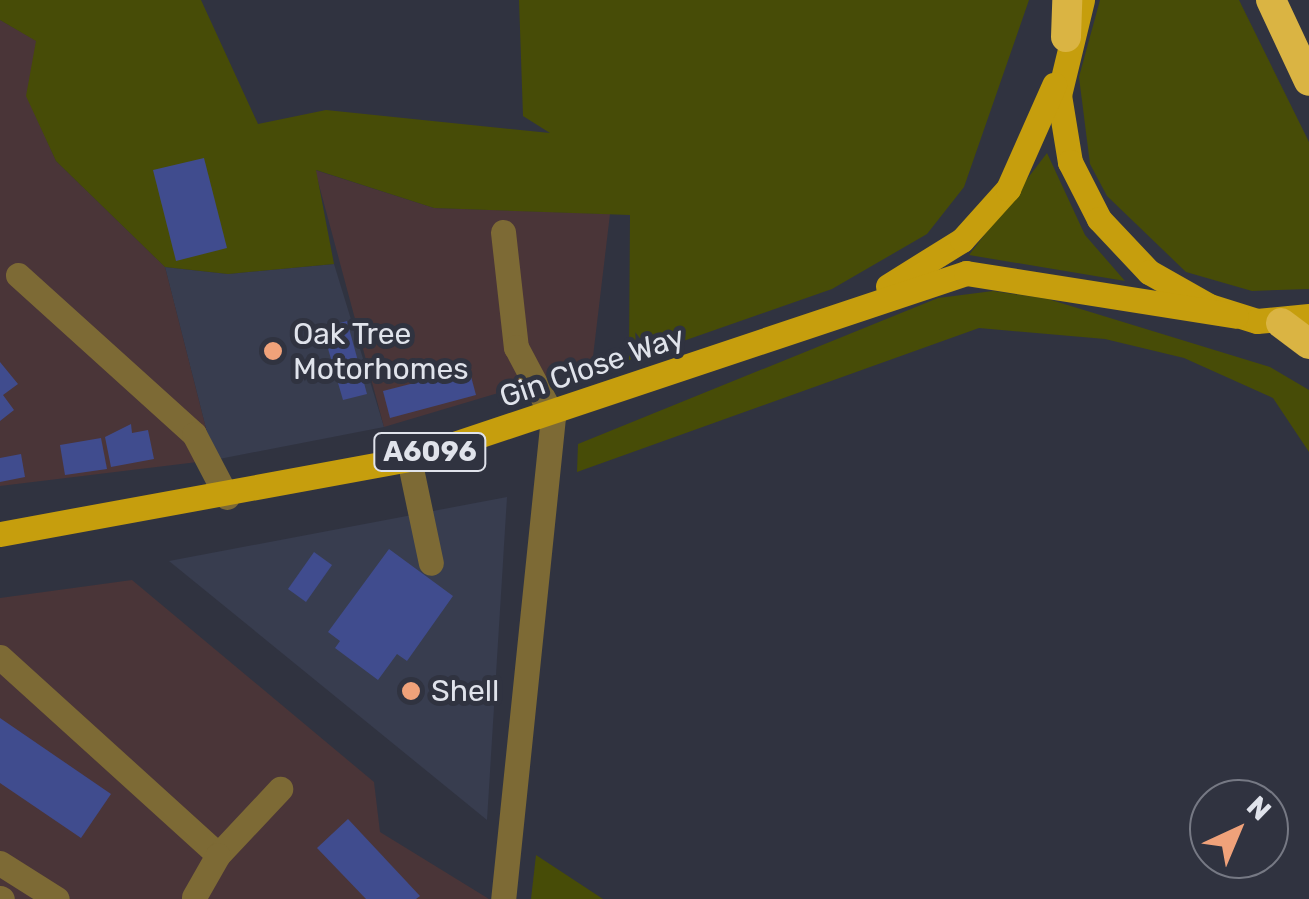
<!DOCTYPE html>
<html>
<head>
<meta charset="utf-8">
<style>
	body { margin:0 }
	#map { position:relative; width:1309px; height:899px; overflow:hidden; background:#303340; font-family:Rubik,sans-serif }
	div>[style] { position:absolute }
	.built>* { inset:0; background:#383d4f }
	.industrial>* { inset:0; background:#4a3538 }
	.green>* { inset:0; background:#474c07 }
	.building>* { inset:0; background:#404c8e }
	.minor>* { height:25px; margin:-12.5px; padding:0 12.5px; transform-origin:12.5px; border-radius:12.5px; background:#7d6a35 }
	.major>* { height:25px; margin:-12.5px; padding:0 12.5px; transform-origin:12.5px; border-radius:12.5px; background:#c69e0d }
	.highway>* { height:30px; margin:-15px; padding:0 15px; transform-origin:15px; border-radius:15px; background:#dab443 }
	.dots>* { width:28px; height:28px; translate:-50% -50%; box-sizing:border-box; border:5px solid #303340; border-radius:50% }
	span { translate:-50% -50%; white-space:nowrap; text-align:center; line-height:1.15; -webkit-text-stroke:10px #303340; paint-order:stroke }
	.shield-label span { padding:2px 8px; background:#303340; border:2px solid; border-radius:8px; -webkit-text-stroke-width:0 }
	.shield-label { font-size:28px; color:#e0e3eb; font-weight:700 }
	.poi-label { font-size:30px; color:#e0e3eb }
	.left { translate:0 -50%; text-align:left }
	.street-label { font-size:30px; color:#e0e3eb }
	.north { position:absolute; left:1189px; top:779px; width:100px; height:100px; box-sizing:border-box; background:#303340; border:2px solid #767984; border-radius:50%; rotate:44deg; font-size:28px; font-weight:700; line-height:40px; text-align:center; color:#e0e3eb }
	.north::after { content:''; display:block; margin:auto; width:35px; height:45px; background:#f0a27a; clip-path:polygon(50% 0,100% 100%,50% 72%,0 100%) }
</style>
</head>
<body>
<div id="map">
	<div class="built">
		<i style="clip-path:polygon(334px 264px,384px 427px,214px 460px,165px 267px,228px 274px)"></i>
		<i style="clip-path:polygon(507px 497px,487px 820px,169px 561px)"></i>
	</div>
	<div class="industrial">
		<i style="clip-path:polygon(0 20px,37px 41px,27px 96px,56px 161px,165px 267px,214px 460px,0 486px)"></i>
		<i style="clip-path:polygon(315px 170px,434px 208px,610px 214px,592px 365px,384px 427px)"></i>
		<i style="clip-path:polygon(132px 580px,374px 782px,380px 832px,489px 899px,0 899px,0 598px)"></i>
	</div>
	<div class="green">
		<i style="clip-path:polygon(0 0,201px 0,258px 124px,326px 110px,550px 133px,523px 116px,519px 0,1029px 0,964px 187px,927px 234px,832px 289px,629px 360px,630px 215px,434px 208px,316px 170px,334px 264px,228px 274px,165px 267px,56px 161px,26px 96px,36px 41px,0 20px)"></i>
		<i style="clip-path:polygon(1100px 0,1239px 0,1309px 142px,1309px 289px,1252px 291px,1186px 272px,1107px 196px,1090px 164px,1079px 77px)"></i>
		<i style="clip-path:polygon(1047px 153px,1085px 235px,1125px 281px,969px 255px)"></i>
		<i style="clip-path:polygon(993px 291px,1048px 299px,1270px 367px,1309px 390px,1309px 452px,1273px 398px,1184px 358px,1105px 339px,979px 328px,577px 472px,578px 444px,938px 298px)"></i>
		<i style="clip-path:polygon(536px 855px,603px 899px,531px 899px)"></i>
	</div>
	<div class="building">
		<i style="clip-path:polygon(204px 158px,227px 248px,176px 261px,153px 170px)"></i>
		<i style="clip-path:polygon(347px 321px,367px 394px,343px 400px,322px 328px)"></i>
		<i style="clip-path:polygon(0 362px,18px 384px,3px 395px,14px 410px,0 421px)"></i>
		<i style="clip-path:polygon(469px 369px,476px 395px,390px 418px,383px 391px)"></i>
		<i style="clip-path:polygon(131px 424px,132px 433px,148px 430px,154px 459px,111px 467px,105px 437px)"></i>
		<i style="clip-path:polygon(101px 438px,107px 469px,65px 475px,60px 445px)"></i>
		<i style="clip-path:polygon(21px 454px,25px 477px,0 482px,0 458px)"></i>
		<i style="clip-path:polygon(389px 549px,453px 596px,407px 661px,397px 654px,378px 680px,335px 648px,340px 641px,328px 632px)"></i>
		<i style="clip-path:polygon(314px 552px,332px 565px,306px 602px,288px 589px)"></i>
		<i style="clip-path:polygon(0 718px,111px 794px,81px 838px,0 783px)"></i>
		<i style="clip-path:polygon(348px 819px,420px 896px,416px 899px,366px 899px,317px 848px)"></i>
	</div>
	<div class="minor">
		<i style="left:503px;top:232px;width:116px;rotate:83.6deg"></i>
		<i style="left:516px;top:347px;width:79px;rotate:62.1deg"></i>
		<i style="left:553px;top:417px;width:485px;rotate:95.9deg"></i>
		<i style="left:18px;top:275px;width:237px;rotate:42.1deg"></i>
		<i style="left:194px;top:434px;width:71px;rotate:62.4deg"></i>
		<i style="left:409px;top:459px;width:106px;rotate:78.1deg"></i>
		<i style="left:0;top:657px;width:294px;rotate:42.2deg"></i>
		<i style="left:218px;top:855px;width:91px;rotate:-46.8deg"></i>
		<i style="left:0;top:863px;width:67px;rotate:32.3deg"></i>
		<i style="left:194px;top:897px;width:48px;rotate:-60.3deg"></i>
		<i style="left:0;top:898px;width:2px;rotate:27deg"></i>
	</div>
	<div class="major">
		<i style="left:1082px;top:0;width:98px;rotate:103.6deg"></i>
		<i style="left:1059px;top:95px;width:68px;rotate:80.7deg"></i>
		<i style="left:1070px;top:162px;width:64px;rotate:63deg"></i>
		<i style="left:1099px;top:219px;width:73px;rotate:46.7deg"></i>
		<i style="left:1149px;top:272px;width:69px;rotate:29.5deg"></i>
		<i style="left:1209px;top:306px;width:50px;rotate:17.4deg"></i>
		<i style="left:1257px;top:321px;width:52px;rotate:-5.5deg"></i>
		<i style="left:888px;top:286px;width:87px;rotate:-31.9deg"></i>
		<i style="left:962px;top:240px;width:69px;rotate:-48deg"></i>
		<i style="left:1008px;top:189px;width:114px;rotate:-66.1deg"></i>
		<i style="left:0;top:534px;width:416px;rotate:-10.4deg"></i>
		<i style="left:409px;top:459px;width:587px;rotate:-18.47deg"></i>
		<i style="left:966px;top:273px;width:273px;rotate:9deg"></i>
	</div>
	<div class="highway">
		<i style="left:1271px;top:0;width:89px;rotate:64.9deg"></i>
		<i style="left:1066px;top:37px;width:37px;rotate:-88deg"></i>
		<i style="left:1281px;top:323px;width:35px;rotate:37deg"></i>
	</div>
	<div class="dots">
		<i style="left:273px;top:351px;background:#f0a27a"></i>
		<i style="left:411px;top:691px;background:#f0a27a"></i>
	</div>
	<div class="shield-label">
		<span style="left:430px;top:452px">A6096</span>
	</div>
	<div class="poi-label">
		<span class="left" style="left:293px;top:351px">Oak Tree<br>Motorhomes</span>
		<span class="left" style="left:431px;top:691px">Shell</span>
	</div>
	<div class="street-label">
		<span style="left:592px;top:367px;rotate:-19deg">Gin Close Way</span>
	</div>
	<div class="north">N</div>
</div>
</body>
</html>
